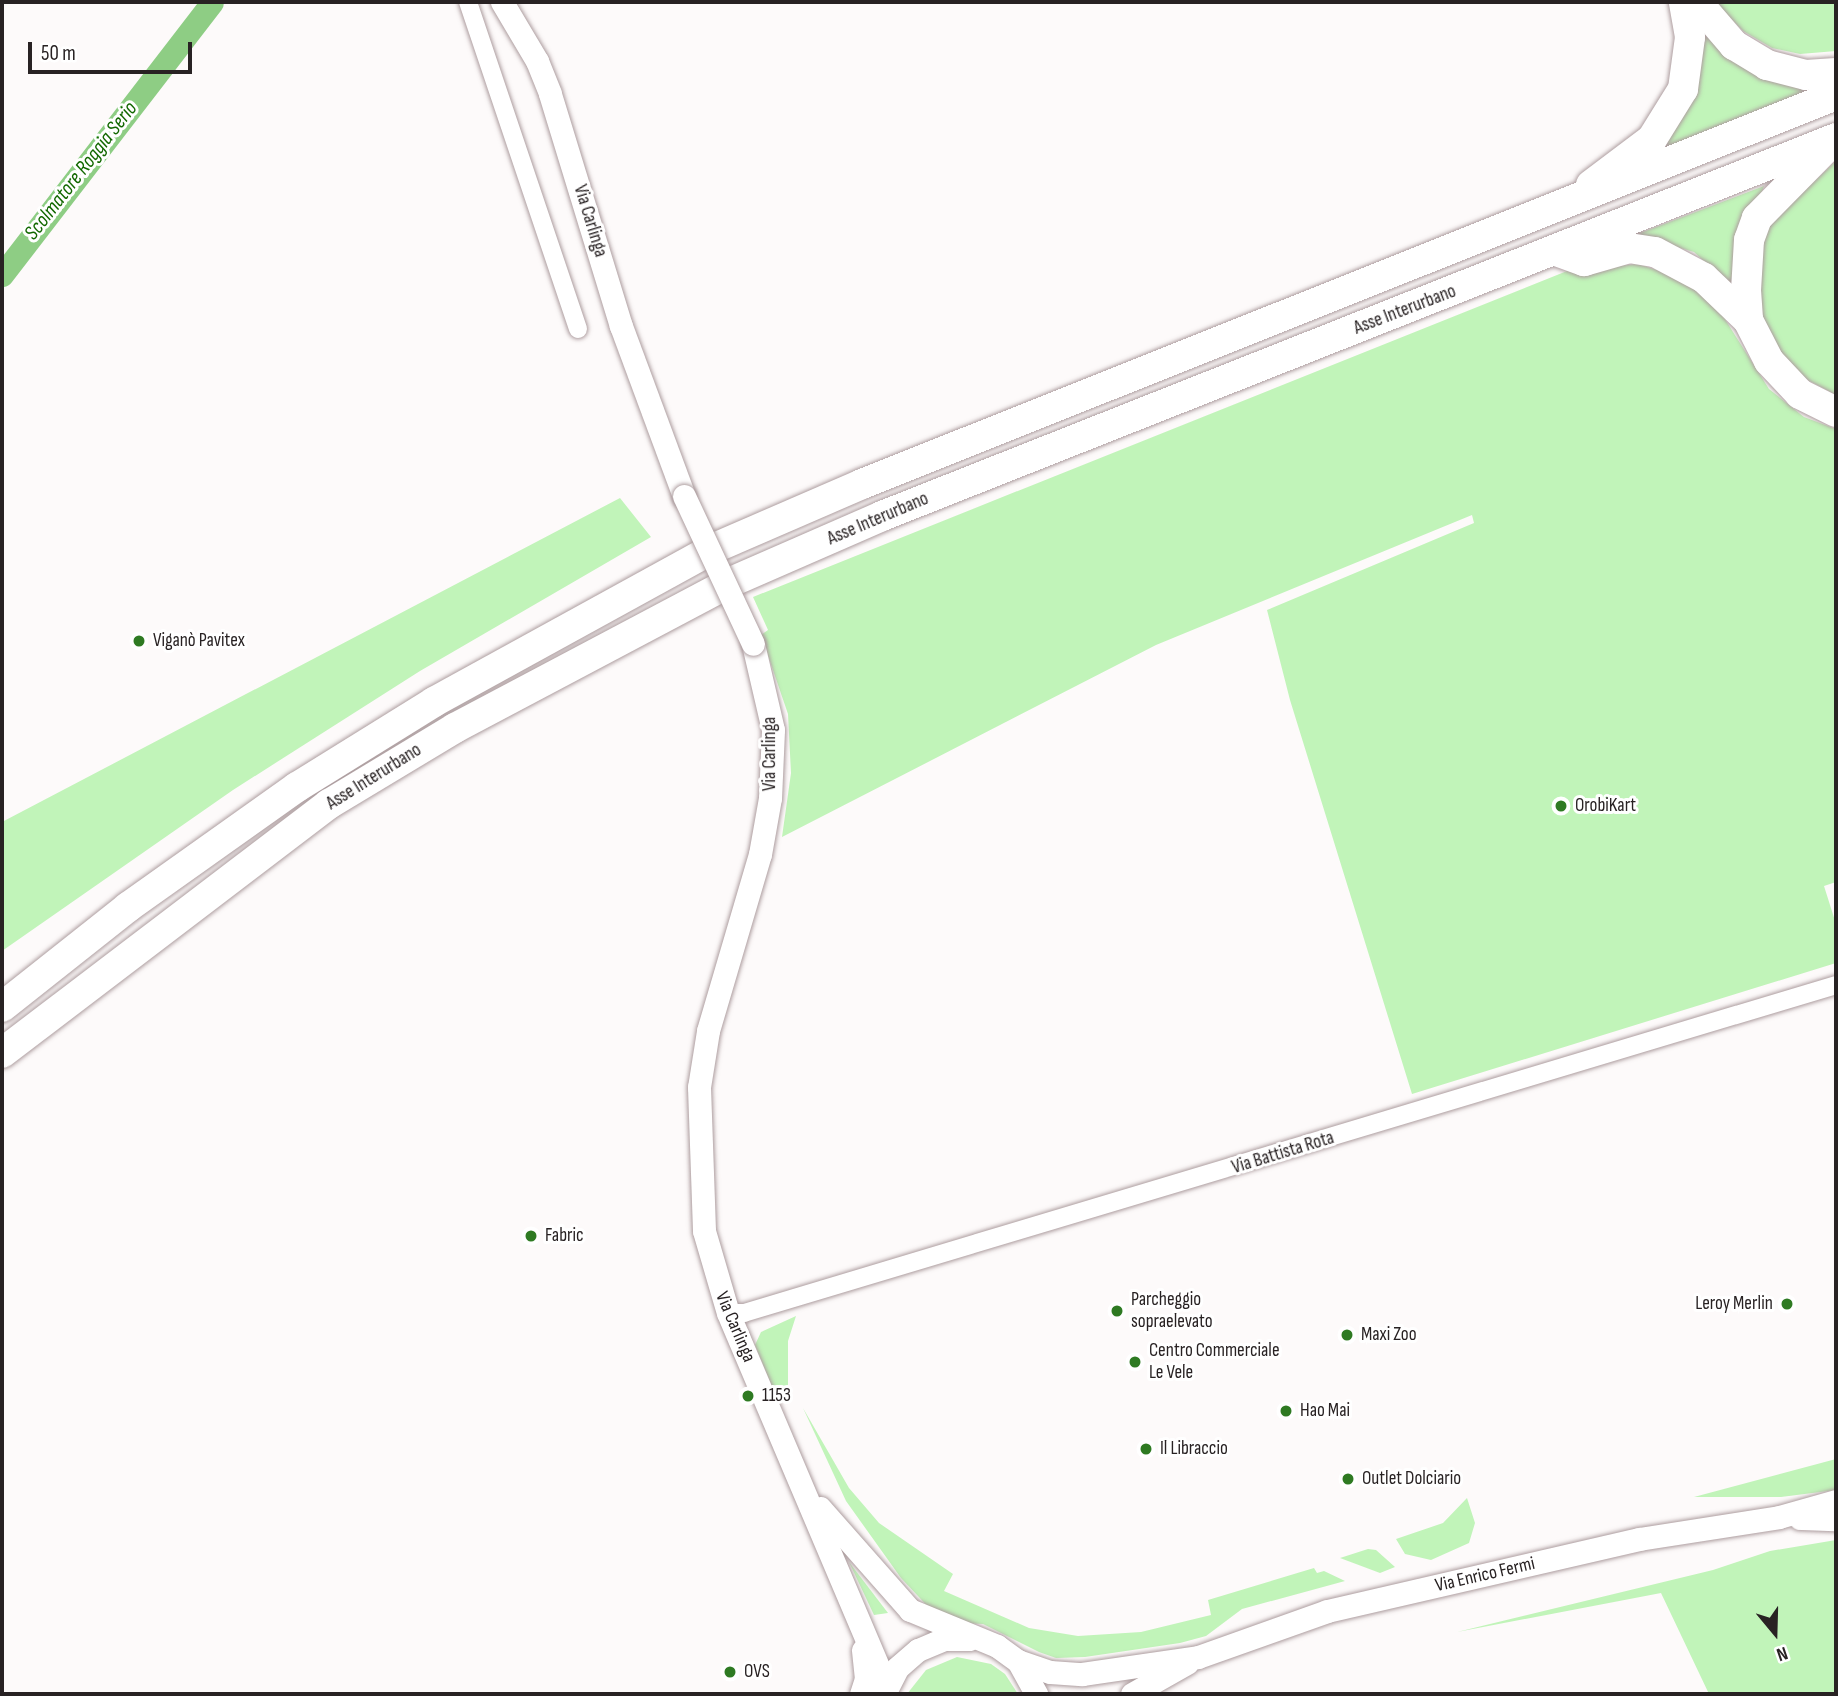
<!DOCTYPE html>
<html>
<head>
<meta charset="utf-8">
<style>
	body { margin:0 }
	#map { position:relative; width:1838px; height:1696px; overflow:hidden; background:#fdfafa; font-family:"Sofia Sans Condensed",sans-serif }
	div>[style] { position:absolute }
	.green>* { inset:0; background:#c1f4b9 }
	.canal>* { height:23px; margin:-11.5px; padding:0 11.5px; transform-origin:11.5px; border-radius:11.5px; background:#8ecd84 }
	.roads { filter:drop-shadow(0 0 2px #ad9d9f) drop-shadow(0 0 2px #ad9d9f) }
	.minor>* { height:18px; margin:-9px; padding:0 9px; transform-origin:9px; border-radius:9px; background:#fff }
	.tertiary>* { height:23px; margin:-11.5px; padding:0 11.5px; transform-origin:11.5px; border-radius:11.5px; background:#fff }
	.trunk>* { height:30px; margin:-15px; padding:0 15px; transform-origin:15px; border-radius:15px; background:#fff }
	.bridges { filter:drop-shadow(0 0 2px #ad9d9f) drop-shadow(0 0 2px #ad9d9f) }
	.tertiary-bridge>* { height:23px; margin:-11.5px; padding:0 11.5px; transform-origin:11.5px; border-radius:11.5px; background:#fff }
	.dots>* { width:19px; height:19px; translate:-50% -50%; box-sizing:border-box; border:4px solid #fff; border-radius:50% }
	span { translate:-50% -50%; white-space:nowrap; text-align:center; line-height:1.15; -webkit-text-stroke:6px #fff; paint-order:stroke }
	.street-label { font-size:19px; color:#282223 }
	.poi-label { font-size:19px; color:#282223 }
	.left { translate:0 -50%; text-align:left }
	.right { translate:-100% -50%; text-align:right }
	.water-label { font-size:21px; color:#126800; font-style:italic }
	.frame { position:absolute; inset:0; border:4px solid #282223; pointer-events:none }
	.north { position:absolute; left:1740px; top:1598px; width:70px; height:70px; -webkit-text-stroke:5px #fff; paint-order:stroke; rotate:161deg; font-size:19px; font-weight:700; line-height:28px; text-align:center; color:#282223 }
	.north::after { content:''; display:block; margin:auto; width:24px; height:32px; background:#282223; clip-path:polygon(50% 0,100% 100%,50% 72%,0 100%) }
	.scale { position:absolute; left:28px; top:42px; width:164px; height:32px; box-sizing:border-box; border:4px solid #282223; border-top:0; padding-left:9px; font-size:21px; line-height:24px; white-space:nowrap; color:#282223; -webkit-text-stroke:5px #fff; paint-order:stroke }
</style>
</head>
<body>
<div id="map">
	<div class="green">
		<i style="clip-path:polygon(1715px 2px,1836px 2px,1836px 51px,1800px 54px,1772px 48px,1743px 31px)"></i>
		<i style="clip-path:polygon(1694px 16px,1829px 84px,1651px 156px,1671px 136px,1692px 99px)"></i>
		<i style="clip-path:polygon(1836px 161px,1836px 395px,1802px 377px,1775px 351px,1764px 330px,1755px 272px,1769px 224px)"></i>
		<i style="clip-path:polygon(1764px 186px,1731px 286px,1694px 252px,1635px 235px)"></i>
		<i style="clip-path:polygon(1638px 264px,1678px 277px,1716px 305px,1769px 389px,1804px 417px,1836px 429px,1836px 882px,1824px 886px,1836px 924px,1836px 963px,1412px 1094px,1290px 700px,1267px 610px,1474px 523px,1472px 515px,1156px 645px,782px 837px,791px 773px,788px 714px,761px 635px,768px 630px,753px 597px,1567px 271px)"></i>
		<i style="clip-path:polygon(620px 498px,651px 537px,420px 671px,233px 790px,2px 951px,2px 822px)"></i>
		<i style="clip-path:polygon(796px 1316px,788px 1341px,788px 1399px,779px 1403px,755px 1345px,761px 1332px)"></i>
		<i style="clip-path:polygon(803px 1408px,849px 1488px,879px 1523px,953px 1574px,944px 1591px,1029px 1628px,1078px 1636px,1141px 1632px,1211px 1615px,1208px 1600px,1314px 1568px,1317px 1573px,1324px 1571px,1345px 1581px,1242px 1609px,1206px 1636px,1180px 1643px,1085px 1657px,1056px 1658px,1039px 1652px,983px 1624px,962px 1623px,933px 1612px,901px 1578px,846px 1501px)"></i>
		<i style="clip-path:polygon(1836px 1459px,1836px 1490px,1781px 1497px,1694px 1497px)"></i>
		<i style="clip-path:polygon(1467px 1498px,1475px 1523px,1469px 1543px,1431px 1560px,1405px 1554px,1396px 1539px,1443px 1523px)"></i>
		<i style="clip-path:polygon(1836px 1540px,1836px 1694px,1709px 1694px,1661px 1593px,1457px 1632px,1713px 1570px,1770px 1551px)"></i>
		<i style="clip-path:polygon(1368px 1549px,1376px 1550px,1395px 1567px,1380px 1573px,1340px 1558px)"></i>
		<i style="clip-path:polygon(849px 1562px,888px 1613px,874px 1615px)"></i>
		<i style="clip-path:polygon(957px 1657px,991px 1664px,1005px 1674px,1018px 1694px,907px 1694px,926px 1670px)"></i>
	</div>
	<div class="canal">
		<i style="left:2px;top:275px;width:344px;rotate:-52.4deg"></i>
	</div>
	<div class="roads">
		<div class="minor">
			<i style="left:468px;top:2px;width:345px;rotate:71.4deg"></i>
			<i style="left:728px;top:1313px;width:16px"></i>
			<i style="left:744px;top:1313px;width:1140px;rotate:-16.72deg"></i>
		</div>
		<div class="tertiary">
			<i style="left:502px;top:2px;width:69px;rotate:59.3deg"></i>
			<i style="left:537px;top:61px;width:35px;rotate:68deg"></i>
			<i style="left:550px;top:94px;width:243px;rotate:73deg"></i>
			<i style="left:621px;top:326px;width:181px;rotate:69.7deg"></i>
			<i style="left:753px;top:644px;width:88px;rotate:76.9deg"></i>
			<i style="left:773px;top:730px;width:68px;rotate:92.5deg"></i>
			<i style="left:770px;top:798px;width:57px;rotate:100.1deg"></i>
			<i style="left:760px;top:854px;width:184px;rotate:106.4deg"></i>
			<i style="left:708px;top:1031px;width:57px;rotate:99.1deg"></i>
			<i style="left:699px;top:1087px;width:144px;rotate:88deg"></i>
			<i style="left:704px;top:1231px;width:85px;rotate:73.7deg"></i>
			<i style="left:728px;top:1313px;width:384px;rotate:67deg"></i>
			<i style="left:878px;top:1667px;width:27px;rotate:77deg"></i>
			<i style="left:820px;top:1508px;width:136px;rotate:48.6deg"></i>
			<i style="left:910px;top:1610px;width:94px;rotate:22.5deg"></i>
			<i style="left:997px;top:1646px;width:26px;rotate:36deg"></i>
			<i style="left:1018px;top:1661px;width:38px;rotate:61deg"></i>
			<i style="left:1800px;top:1518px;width:36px;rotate:2deg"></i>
			<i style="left:1018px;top:1661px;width:34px;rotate:19deg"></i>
			<i style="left:1050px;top:1672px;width:32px;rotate:4deg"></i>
			<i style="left:1082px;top:1674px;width:117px;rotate:-8.3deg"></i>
			<i style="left:1198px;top:1657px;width:137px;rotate:-19.6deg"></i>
			<i style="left:1327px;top:1611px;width:320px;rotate:-13deg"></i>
			<i style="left:1639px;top:1539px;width:142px;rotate:-8.9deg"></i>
			<i style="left:1779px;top:1517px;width:59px;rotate:-15.7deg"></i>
			<i style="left:861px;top:1694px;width:16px;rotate:-72deg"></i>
			<i style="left:866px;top:1679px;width:29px;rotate:-96deg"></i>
			<i style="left:884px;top:1694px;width:29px;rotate:-63deg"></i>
			<i style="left:897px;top:1668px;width:28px;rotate:-41deg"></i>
			<i style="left:918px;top:1650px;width:28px;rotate:-23deg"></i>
			<i style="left:944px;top:1639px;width:25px"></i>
			<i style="left:1132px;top:1694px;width:63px;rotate:-29.4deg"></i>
		</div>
		<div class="trunk">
			<i style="left:1697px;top:2px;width:57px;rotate:49.3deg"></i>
			<i style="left:1734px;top:45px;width:39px;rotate:31deg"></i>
			<i style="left:1767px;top:65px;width:40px;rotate:14.4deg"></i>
			<i style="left:1806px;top:75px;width:30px;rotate:-4deg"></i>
			<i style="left:1827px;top:147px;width:100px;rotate:134.6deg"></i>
			<i style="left:1757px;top:218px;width:23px;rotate:110deg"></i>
			<i style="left:1749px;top:240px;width:50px;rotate:93.4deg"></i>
			<i style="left:1746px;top:290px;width:30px;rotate:86deg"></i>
			<i style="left:1748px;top:320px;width:46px;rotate:62.9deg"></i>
			<i style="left:1769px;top:361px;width:45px;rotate:46.8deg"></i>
			<i style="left:1800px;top:394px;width:40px;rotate:26.6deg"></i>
			<i style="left:1591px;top:185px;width:76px;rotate:-37deg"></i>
			<i style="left:1652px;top:139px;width:59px;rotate:-58.2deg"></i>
			<i style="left:1683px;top:89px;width:52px;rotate:-82.3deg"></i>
			<i style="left:1690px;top:37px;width:36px;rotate:-100deg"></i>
			<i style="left:1556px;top:251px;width:30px;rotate:20deg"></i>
			<i style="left:1584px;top:261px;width:47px;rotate:-16.1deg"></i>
			<i style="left:1629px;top:248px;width:26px;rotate:9deg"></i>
			<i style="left:1655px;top:252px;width:55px;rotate:28deg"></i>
			<i style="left:1704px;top:278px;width:61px;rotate:43.7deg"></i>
			<i style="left:2px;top:1007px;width:161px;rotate:-38.4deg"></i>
			<i style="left:128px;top:907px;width:207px;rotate:-35.4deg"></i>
			<i style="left:297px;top:787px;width:161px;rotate:-31.8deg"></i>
			<i style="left:434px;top:702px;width:317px;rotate:-28.8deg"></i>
			<i style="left:712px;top:549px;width:163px;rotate:-23.4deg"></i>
			<i style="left:862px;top:484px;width:1049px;rotate:-21.77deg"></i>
			<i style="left:2px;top:1053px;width:411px;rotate:-37.3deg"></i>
			<i style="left:329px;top:804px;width:147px;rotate:-31.1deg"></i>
			<i style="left:455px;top:728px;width:312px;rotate:-27.9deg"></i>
			<i style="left:731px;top:582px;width:165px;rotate:-23.6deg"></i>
			<i style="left:882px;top:516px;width:1026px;rotate:-21.61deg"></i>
		</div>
	</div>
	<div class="bridges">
		<div class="tertiary-bridge">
			<i style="left:684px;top:496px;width:163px;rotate:65deg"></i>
		</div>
	</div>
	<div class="dots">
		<i style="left:139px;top:641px;background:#2e7a22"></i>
		<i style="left:1561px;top:806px;background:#2e7a22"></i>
		<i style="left:531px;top:1236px;background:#2e7a22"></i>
		<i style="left:1787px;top:1304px;background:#2e7a22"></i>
		<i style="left:1117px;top:1311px;background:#2e7a22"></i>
		<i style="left:1347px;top:1335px;background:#2e7a22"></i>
		<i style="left:1135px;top:1362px;background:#2e7a22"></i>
		<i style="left:748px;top:1396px;background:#2e7a22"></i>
		<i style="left:1286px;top:1411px;background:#2e7a22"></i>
		<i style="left:1146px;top:1449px;background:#2e7a22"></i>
		<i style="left:1348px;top:1479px;background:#2e7a22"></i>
		<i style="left:730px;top:1672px;background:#2e7a22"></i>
	</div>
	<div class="street-label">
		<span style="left:590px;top:221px;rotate:73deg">Via Carlinga</span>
		<span style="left:1405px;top:310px;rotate:-21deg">Asse Interurbano</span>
		<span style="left:878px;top:519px;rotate:-23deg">Asse Interurbano</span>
		<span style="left:770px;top:754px;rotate:-90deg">Via Carlinga</span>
		<span style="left:374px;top:777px;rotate:-32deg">Asse Interurbano</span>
		<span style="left:1283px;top:1153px;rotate:-17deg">Via Battista Rota</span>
		<span style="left:735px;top:1327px;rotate:67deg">Via Carlinga</span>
		<span style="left:1485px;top:1575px;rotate:-13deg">Via Enrico Fermi</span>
	</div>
	<div class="poi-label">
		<span class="left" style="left:153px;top:641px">Viganò Pavitex</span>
		<span class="left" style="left:1575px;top:806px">OrobiKart</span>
		<span class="left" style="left:545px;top:1236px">Fabric</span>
		<span class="left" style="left:1131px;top:1311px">Parcheggio<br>sopraelevato</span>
		<span class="right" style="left:1773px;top:1304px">Leroy Merlin</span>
		<span class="left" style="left:1361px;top:1335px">Maxi Zoo</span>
		<span class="left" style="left:1149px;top:1362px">Centro Commerciale<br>Le Vele</span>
		<span class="left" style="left:762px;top:1396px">1153</span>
		<span class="left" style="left:1300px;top:1411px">Hao Mai</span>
		<span class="left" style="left:1160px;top:1449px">Il Libraccio</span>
		<span class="left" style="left:1362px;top:1479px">Outlet Dolciario</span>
		<span class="left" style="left:744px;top:1672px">OVS</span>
	</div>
	<div class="water-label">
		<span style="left:81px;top:171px;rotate:-52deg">Scolmatore Roggia Serio</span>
	</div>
	<div class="frame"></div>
	<div class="north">N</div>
	<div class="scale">50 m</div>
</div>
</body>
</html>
